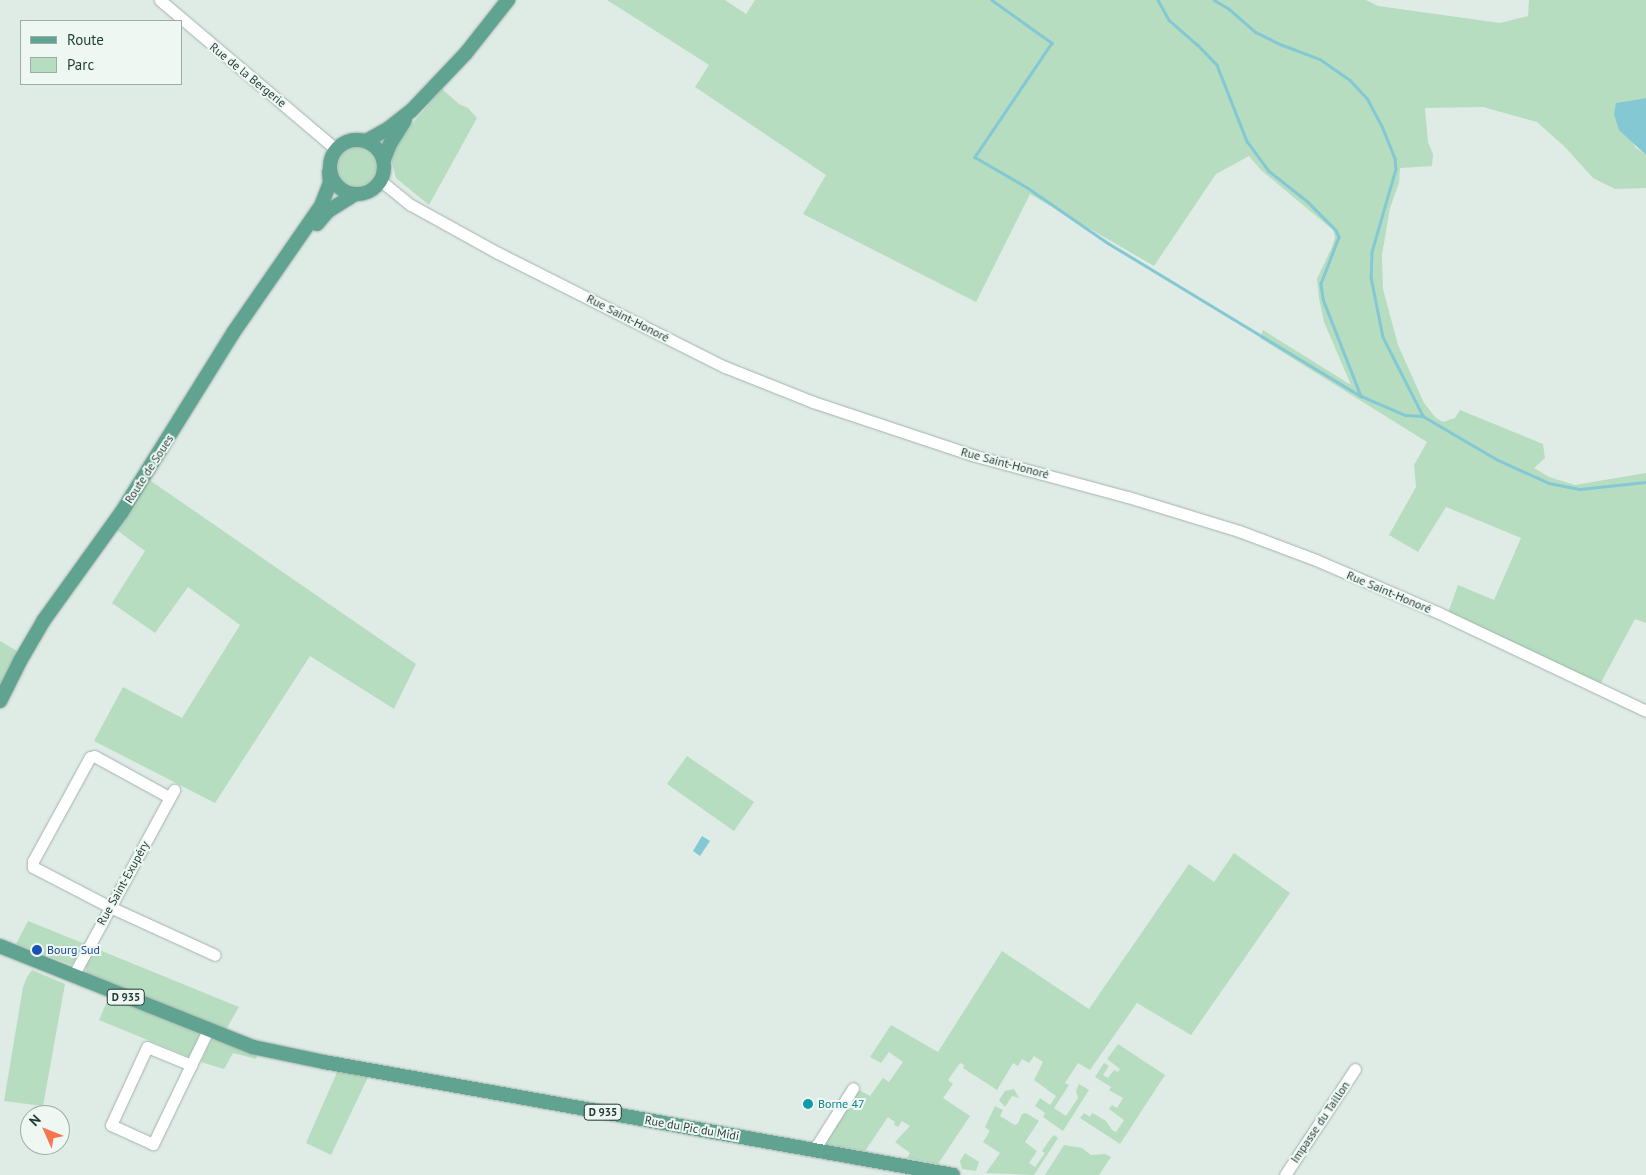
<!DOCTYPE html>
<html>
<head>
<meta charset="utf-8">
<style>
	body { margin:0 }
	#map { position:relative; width:1646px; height:1175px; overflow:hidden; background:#dfebe5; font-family:"PT Sans",sans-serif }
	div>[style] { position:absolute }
	.green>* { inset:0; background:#b6ddc0 }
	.round { border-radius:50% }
	.water>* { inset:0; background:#83c8d3 }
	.stream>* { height:2.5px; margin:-1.25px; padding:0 1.25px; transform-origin:1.25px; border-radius:1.25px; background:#83c8d3 }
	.roads { filter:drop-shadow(0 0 1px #a2b3ac) drop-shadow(0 0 1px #a2b3ac) }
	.minor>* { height:11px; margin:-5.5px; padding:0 5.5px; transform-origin:5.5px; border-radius:5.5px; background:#fff }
	.major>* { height:14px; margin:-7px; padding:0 7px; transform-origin:7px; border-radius:7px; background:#61a391 }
	.major>.ring { margin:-7px; padding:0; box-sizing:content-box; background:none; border:14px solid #61a391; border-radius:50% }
	.dots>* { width:14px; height:14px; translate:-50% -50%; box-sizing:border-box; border:2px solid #eff7f3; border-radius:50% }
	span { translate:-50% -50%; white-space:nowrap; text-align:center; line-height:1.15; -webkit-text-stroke:4px #eff7f3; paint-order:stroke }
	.shield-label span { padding:1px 4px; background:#eff7f3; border:1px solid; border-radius:4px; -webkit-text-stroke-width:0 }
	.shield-label { font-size:11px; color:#1f3b33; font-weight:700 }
	.street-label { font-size:12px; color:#1f3b33 }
	.transit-label { font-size:12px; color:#164399 }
	.left { translate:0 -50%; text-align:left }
	.culture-label { font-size:12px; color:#0d838f }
	.legend { position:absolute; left:20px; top:20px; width:162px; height:65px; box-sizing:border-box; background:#eff7f3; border:1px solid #9caca6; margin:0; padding:6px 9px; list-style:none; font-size:15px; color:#1f3b33 }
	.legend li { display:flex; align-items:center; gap:10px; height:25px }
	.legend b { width:25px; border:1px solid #9caca6 }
	.north { position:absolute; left:20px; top:1105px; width:50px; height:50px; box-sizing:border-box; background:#eff7f3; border:1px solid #9caca6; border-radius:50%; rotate:314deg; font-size:14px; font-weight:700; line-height:20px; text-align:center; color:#1f3b33 }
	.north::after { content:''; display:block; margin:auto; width:18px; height:22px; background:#f8764f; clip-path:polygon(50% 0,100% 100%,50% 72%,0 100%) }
</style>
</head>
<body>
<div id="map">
	<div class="green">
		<i style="clip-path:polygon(607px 0,725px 0,746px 14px,755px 0,1366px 0,1378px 6px,1500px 23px,1528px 16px,1529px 0,1646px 0,1646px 98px,1617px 103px,1635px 147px,1646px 155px,1646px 188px,1615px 189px,1593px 178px,1565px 147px,1537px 122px,1483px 107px,1425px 108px,1428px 142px,1433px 154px,1432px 166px,1400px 168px,1399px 183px,1390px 208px,1382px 255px,1383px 289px,1398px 345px,1424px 403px,1436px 418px,1443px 422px,1455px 418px,1460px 410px,1543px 444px,1545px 458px,1534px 468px,1549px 477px,1575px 485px,1646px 473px,1646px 623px,1635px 619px,1599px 686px,1448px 613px,1458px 585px,1494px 600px,1521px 538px,1446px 507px,1418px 552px,1389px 535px,1416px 487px,1414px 465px,1427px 442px,1260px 338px,1263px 330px,1351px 385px,1324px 322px,1319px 298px,1317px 279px,1332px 247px,1335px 237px,1333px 230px,1261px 170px,1249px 156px,1216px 174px,1154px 266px,1030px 194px,976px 302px,803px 214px,826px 175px,695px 87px,709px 65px)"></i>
		<i style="clip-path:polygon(442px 89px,459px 104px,468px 108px,477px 118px,429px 205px,396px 178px,391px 159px,405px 132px)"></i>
		<i class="round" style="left:338px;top:148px;width:38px;height:38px"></i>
		<i style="clip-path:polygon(148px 479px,416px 664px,394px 709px,310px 656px,215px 803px,94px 741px,123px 687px,182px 718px,240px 625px,188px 587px,155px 633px,112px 603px,145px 551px,114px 528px)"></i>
		<i style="clip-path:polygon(0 641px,17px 651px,0 684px)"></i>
		<i style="clip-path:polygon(687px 756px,754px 802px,734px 831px,667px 784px)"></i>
		<i style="clip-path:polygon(1234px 853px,1290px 893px,1191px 1035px,1137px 1003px,1090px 1070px,1078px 1063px,1065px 1083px,1069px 1085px,1054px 1108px,1066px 1116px,1078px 1098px,1076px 1091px,1079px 1084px,1089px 1090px,1063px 1131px,1043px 1117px,1045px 1113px,1035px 1106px,1040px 1098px,1050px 1105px,1056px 1096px,1034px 1080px,1043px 1062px,1034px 1056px,1029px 1063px,1022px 1059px,1018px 1066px,1013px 1063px,997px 1090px,963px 1068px,964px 1065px,960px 1063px,948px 1080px,953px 1084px,943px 1098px,970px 1116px,938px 1164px,907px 1158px,910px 1153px,895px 1142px,910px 1126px,902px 1121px,898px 1127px,894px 1125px,895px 1122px,888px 1117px,865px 1151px,824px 1144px,859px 1090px,870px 1096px,883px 1078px,889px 1082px,903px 1062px,889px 1052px,881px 1063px,870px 1057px,891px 1025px,938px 1052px,1002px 951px,1089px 1009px,1189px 864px,1214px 882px)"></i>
		<i style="clip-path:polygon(28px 921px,85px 944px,72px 965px,16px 944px)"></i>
		<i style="clip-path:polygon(97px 949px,239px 1007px,224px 1033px,92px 977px,86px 972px,85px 962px,89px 954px,94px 955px)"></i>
		<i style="clip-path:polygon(32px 970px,65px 984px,43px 1106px,4px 1101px,23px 987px,27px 977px)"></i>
		<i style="clip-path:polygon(109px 997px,199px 1034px,200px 1040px,189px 1057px,99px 1020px)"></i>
		<i style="clip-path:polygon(211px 1039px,258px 1053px,256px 1059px,233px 1053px,224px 1069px,201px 1062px)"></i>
		<i style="clip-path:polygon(1118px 1044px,1165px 1075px,1120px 1144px,1080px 1118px,1084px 1113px,1090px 1117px,1092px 1113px,1096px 1115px,1106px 1121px,1112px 1130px,1116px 1132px,1124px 1120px,1109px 1109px,1112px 1105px,1117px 1108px,1123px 1098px,1109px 1090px,1111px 1087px,1095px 1077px,1104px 1063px,1109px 1066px,1103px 1075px,1108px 1078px,1114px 1070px,1118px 1072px,1120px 1069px,1107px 1059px)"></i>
		<i style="clip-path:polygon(338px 1070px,369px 1075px,331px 1155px,306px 1143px)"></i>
		<i style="clip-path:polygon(1014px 1089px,1019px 1098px,1012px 1096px,1005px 1107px,999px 1100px,1005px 1091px)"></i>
		<i style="clip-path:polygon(995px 1106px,1003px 1110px,1000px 1116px,1015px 1125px,1018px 1123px,1022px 1114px,1026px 1113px,1039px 1121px,1025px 1142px,1037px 1151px,1029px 1163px,1035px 1167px,1045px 1153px,1042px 1151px,1048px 1142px,1054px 1135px,1058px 1138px,1034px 1175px,986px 1173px,1000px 1153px,983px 1142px,990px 1131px,985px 1127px)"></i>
		<i style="clip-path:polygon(1064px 1145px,1082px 1148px,1091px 1155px,1105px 1154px,1111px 1157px,1099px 1175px,1045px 1175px)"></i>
		<i style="clip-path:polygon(965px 1153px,979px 1162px,976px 1171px,962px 1169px,960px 1161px)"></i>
	</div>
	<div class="water">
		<i style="clip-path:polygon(1646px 98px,1646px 155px,1619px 130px,1614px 114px,1616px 103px)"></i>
		<i style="clip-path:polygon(702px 836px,710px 841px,700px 856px,693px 851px)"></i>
	</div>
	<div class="stream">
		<i style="left:992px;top:0;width:74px;rotate:35.6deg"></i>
		<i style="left:1052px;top:43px;width:138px;rotate:124deg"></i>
		<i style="left:975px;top:157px;width:61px;rotate:30.3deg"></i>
		<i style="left:1028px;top:188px;width:97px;rotate:34.5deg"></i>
		<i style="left:1108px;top:243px;width:296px;rotate:31.2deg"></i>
		<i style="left:1158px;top:0;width:23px;rotate:61deg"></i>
		<i style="left:1169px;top:20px;width:37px;rotate:41deg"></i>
		<i style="left:1197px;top:44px;width:29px;rotate:46deg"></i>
		<i style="left:1217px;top:65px;width:82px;rotate:68.5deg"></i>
		<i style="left:1247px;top:141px;width:37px;rotate:54deg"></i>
		<i style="left:1269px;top:171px;width:48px;rotate:38.3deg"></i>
		<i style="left:1307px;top:201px;width:41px;rotate:45deg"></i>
		<i style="left:1336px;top:230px;width:8px;rotate:67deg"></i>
		<i style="left:1339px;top:237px;width:50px;rotate:111deg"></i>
		<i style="left:1321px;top:284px;width:15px;rotate:82deg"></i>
		<i style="left:1323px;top:299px;width:104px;rotate:68.6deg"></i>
		<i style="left:1361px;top:396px;width:48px;rotate:23.4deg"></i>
		<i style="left:1405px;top:415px;width:18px;rotate:3deg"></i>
		<i style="left:1214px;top:0;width:16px;rotate:30deg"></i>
		<i style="left:1228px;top:8px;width:37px;rotate:41deg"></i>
		<i style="left:1256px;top:32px;width:27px;rotate:27deg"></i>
		<i style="left:1280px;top:44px;width:43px;rotate:20.6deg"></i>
		<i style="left:1320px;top:59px;width:37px;rotate:35deg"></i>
		<i style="left:1350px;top:80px;width:25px;rotate:47deg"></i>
		<i style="left:1367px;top:98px;width:32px;rotate:62deg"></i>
		<i style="left:1382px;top:126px;width:35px;rotate:68deg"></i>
		<i style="left:1395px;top:158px;width:11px;rotate:85deg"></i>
		<i style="left:1396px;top:169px;width:86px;rotate:106.1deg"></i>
		<i style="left:1372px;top:252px;width:25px;rotate:92deg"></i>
		<i style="left:1371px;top:277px;width:61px;rotate:78.7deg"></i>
		<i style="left:1383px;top:337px;width:89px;rotate:63.1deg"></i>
		<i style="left:1423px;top:416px;width:87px;rotate:30.4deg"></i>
		<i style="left:1498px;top:460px;width:56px;rotate:24.3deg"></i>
		<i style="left:1549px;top:483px;width:32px;rotate:11deg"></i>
		<i style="left:1580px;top:489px;width:66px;rotate:-6.1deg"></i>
	</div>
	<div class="roads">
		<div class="minor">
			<i style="left:160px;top:0;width:231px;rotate:40.3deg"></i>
			<i style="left:381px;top:181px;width:38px;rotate:39deg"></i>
			<i style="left:411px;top:205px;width:99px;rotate:28.9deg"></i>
			<i style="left:498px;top:253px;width:254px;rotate:26.7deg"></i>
			<i style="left:725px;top:367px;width:95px;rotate:21.7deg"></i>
			<i style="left:813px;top:402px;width:168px;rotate:18.4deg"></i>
			<i style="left:972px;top:455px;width:162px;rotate:15.1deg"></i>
			<i style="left:1128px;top:497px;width:116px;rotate:17deg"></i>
			<i style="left:1239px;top:531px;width:82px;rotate:20.6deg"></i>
			<i style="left:1316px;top:560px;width:134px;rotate:23.3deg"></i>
			<i style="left:1439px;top:613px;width:229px;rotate:25.3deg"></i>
			<i style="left:169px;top:797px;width:85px;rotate:-151.3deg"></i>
			<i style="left:94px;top:756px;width:4px;rotate:166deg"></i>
			<i style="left:90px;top:757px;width:119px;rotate:118.7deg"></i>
			<i style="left:33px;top:861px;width:6px;rotate:90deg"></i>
			<i style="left:33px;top:867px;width:87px;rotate:27.5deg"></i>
			<i style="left:110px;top:907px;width:115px;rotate:24.6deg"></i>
			<i style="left:73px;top:976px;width:212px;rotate:-61.5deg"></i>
			<i style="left:191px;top:1065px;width:88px;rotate:115.7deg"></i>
			<i style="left:153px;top:1144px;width:46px;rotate:-155.7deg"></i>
			<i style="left:111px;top:1125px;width:86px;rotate:-65.2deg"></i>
			<i style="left:147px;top:1047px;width:48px;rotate:22.2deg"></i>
			<i style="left:191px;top:1065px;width:39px;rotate:-64deg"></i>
			<i style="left:814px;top:1150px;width:73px;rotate:-57.8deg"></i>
			<i style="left:1285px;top:1175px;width:127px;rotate:-56.6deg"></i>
		</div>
		<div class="major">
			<i class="ring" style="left:330px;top:140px;width:40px;height:40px"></i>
			<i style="left:366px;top:141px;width:26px;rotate:-29deg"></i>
			<i style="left:389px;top:128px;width:28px;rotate:-38deg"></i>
			<i style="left:411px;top:111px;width:80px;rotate:-46.5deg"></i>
			<i style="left:466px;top:53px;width:68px;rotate:-51.6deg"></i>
			<i style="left:384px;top:159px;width:16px;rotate:-68deg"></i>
			<i style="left:390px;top:144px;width:28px;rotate:-58deg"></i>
			<i style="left:317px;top:224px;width:17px;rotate:-50deg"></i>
			<i style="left:328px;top:211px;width:31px;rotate:-32deg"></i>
			<i style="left:0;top:701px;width:45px;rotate:-63.4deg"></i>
			<i style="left:20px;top:661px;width:48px;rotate:-59.7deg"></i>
			<i style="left:44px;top:620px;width:132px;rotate:-54.3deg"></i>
			<i style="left:121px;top:513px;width:212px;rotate:-58.1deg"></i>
			<i style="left:233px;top:333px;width:155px;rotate:-55.3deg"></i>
			<i style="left:321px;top:206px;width:25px;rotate:-69deg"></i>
			<i style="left:330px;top:183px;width:11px;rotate:-95deg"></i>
			<i style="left:0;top:946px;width:272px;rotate:21.8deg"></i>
			<i style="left:253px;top:1047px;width:73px;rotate:11.9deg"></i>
			<i style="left:324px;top:1062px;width:639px;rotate:10.18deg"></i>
		</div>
	</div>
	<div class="dots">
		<i style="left:37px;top:950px;background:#1a4fb4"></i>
		<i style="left:808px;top:1104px;background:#0f9aa8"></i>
	</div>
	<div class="shield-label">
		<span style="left:126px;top:997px">D 935</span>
		<span style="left:603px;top:1112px">D 935</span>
	</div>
	<div class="street-label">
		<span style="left:248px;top:75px;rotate:39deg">Rue de la Bergerie</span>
		<span style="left:628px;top:318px;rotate:27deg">Rue Saint-Honoré</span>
		<span style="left:1005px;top:463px;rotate:15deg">Rue Saint-Honoré</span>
		<span style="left:149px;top:469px;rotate:-57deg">Route de Soues</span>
		<span style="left:1389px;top:592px;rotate:23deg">Rue Saint-Honoré</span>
		<span style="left:123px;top:883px;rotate:-61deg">Rue Saint-Exupéry</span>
		<span style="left:1320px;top:1122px;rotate:-56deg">Impasse du Taillon</span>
		<span style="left:692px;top:1128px;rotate:10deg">Rue du Pic du Midi</span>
	</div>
	<div class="transit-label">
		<span class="left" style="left:47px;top:950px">Bourg Sud</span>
	</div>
	<div class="culture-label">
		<span class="left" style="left:818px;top:1104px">Borne 47</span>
	</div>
	<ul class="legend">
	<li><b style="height:6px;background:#61a391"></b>Route</li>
	<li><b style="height:14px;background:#b6ddc0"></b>Parc</li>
	</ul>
	<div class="north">N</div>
</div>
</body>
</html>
